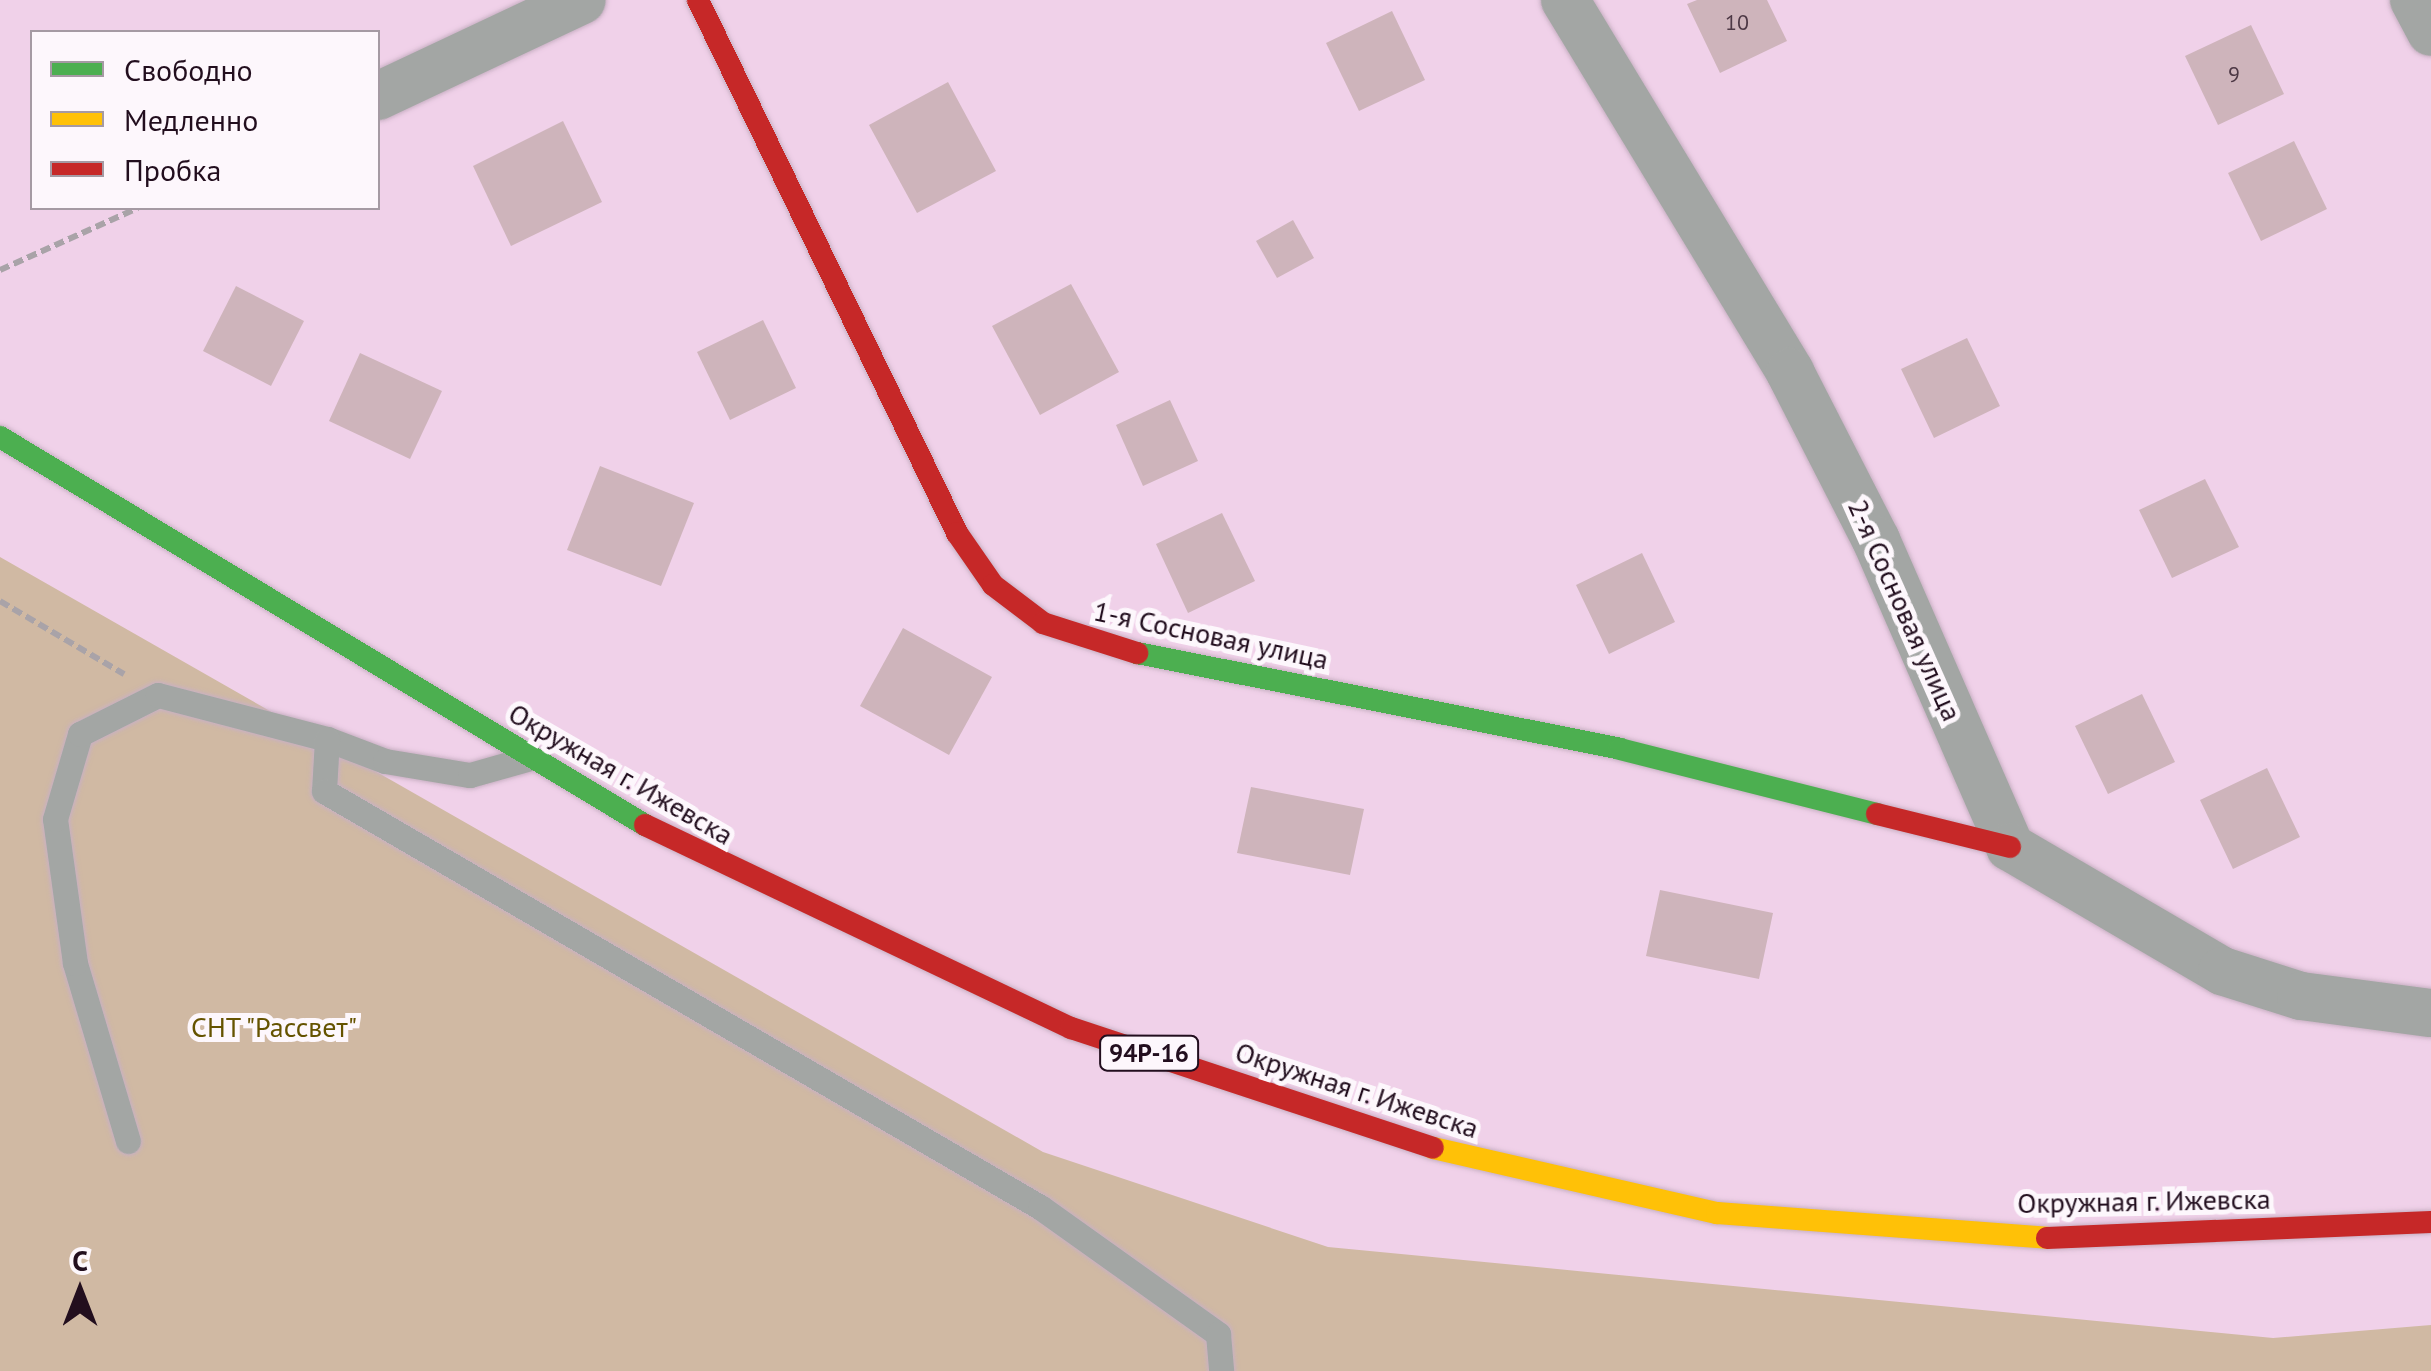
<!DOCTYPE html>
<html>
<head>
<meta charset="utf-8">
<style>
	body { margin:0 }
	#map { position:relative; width:2431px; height:1371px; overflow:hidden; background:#f0d1e9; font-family:"PT Sans",sans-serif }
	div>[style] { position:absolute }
	.green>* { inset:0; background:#d0b9a3 }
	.building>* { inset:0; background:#ceb4bb }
	.path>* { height:6px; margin-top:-3px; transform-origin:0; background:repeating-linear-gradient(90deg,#a9a3a8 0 10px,transparent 0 15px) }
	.roads { filter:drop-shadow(0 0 2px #c8b0c3) drop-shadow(0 0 2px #c8b0c3) }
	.lane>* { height:25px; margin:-12.5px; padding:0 12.5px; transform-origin:12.5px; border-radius:12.5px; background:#a3a6a4 }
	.street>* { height:48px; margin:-24px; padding:0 24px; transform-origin:24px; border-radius:24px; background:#a3a6a4 }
	.fast>* { height:22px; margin:-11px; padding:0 11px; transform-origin:11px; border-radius:11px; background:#4caf50 }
	.slow>* { height:22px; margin:-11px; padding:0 11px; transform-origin:11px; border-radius:11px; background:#ffc107 }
	.jam>* { height:22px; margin:-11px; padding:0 11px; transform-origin:11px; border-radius:11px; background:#c62828 }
	span { translate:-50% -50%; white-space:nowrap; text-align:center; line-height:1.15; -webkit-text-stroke:10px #fdf7fc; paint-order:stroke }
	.number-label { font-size:22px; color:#4d3845 }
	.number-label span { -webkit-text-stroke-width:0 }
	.shield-label span { padding:2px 8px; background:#fdf7fc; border:2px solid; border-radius:8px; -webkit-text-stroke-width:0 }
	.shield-label { font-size:25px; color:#220e1e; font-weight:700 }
	.street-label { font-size:28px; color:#220e1e }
	.park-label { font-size:28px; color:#655300 }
	.legend { position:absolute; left:30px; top:30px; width:350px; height:180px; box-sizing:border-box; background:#fdf7fc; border:2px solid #a59aa3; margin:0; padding:12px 18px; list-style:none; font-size:30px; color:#220e1e }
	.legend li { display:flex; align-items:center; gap:20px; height:50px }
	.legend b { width:50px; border:2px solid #a59aa3 }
	.north { position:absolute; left:30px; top:1241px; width:100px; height:100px; -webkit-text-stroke:8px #fdf7fc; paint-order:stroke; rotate:0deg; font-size:28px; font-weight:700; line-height:40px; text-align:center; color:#220e1e }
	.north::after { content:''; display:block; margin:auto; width:35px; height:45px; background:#220e1e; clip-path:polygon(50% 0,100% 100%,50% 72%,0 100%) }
</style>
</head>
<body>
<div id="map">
	<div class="green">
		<i style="clip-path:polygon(0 557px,1043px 1152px,1328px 1247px,2273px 1338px,2431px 1325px,2431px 1371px,0 1371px)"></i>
	</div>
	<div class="building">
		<i style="clip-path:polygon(1697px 0,1767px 0,1787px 41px,1720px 73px,1687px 4px)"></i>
		<i style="clip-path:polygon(1392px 11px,1425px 80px,1359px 111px,1326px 43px)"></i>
		<i style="clip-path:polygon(2251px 25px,2284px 94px,2218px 125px,2185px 56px)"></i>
		<i style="clip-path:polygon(948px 82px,996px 171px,917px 213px,869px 125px)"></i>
		<i style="clip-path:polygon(563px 121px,602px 202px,511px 246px,473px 166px)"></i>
		<i style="clip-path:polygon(2294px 141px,2327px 209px,2261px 241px,2228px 173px)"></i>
		<i style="clip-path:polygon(1293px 220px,1314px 258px,1277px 278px,1256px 241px)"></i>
		<i style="clip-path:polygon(1071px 284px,1119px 372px,1040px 415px,992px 326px)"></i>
		<i style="clip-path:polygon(236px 286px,304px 321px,271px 386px,203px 351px)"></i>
		<i style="clip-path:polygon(763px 320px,796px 388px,730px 420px,697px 352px)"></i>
		<i style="clip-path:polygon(1967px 338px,2000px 406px,1934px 438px,1901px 369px)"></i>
		<i style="clip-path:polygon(360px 353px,442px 391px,410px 459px,329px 421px)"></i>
		<i style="clip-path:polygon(1170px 400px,1198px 461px,1143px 486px,1116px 425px)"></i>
		<i style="clip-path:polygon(600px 466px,694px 503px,661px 586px,567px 550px)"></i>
		<i style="clip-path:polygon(2205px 479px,2239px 547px,2172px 578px,2139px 510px)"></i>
		<i style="clip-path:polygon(1222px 513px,1255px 581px,1188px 613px,1156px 544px)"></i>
		<i style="clip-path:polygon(1642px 553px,1675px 622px,1609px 654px,1576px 585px)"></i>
		<i style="clip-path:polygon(903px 628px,992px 677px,949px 755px,860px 706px)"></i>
		<i style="clip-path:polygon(2142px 694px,2175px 762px,2108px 794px,2075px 726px)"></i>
		<i style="clip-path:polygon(2267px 768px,2300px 837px,2233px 869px,2200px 800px)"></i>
		<i style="clip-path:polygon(1251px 787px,1364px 809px,1350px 875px,1237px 853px)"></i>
		<i style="clip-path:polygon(1660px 890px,1773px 913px,1759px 979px,1646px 956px)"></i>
	</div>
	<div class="path">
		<i style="left:0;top:270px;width:151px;rotate:-24.2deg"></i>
		<i style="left:0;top:601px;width:144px;rotate:30.5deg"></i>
	</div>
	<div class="roads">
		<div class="lane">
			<i style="left:327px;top:739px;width:62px;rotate:20.8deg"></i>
			<i style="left:385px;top:761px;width:86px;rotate:9.4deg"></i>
			<i style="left:470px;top:775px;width:62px;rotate:-15.8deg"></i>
			<i style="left:128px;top:1141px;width:186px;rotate:-106.6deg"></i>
			<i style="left:75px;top:963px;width:145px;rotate:-97.9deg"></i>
			<i style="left:55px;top:819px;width:89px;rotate:-73.6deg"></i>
			<i style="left:80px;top:734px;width:87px;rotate:-26.6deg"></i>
			<i style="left:158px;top:695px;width:175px;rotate:14.6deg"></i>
			<i style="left:327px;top:739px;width:52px;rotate:93.3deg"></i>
			<i style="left:324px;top:791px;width:828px;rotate:30.16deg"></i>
			<i style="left:1040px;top:1207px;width:219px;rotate:35.5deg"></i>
			<i style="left:1218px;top:1334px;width:37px;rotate:85deg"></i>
		</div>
		<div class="street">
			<i style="left:1565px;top:0;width:435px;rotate:58.8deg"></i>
			<i style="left:1790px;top:372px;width:189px;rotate:62.9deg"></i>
			<i style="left:1876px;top:540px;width:335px;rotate:66.4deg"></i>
			<i style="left:2010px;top:847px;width:246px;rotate:30.3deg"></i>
			<i style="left:2222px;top:971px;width:83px;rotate:17.6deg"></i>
			<i style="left:2301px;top:996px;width:131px;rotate:7.5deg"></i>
			<i style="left:2414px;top:0;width:36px;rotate:62deg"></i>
			<i style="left:378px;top:96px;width:225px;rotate:-25.2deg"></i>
		</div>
		<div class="fast">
			<i style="left:0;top:437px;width:753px;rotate:31.03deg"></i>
			<i style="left:1137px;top:653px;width:492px;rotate:11.2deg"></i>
			<i style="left:1620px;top:749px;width:265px;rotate:14.2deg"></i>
		</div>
		<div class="slow">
			<i style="left:1433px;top:1148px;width:291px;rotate:12.9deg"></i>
			<i style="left:1717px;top:1213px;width:331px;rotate:4.3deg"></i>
		</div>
		<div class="jam">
			<i style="left:698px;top:0;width:593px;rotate:64.08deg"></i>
			<i style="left:957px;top:533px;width:63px;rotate:55.3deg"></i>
			<i style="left:993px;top:585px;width:63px;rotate:37.2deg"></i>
			<i style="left:1043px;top:623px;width:99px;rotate:17.7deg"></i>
			<i style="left:1877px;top:814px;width:137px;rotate:13.9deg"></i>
			<i style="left:645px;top:825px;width:472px;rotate:25.5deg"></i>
			<i style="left:1071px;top:1028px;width:381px;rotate:18.3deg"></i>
			<i style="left:2047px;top:1238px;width:384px;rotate:-2.4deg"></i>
		</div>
	</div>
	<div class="number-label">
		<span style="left:1737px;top:23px">10</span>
		<span style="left:2234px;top:75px">9</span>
	</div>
	<div class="shield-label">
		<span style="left:1149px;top:1053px">94Р-16</span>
	</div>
	<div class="street-label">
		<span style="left:1905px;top:610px;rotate:66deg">2-я Сосновая улица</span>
		<span style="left:1211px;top:635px;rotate:12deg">1-я Сосновая улица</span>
		<span style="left:621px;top:774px;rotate:30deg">Окружная г. Ижевска</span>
		<span style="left:1357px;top:1090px;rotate:18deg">Окружная г. Ижевска</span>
		<span style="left:2144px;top:1201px;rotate:-1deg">Окружная г. Ижевска</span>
	</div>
	<div class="park-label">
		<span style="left:274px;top:1027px">СНТ "Рассвет"</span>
	</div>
	<ul class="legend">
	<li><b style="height:12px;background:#4caf50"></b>Свободно</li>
	<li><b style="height:12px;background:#ffc107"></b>Медленно</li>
	<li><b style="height:12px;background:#c62828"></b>Пробка</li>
	</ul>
	<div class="north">С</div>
</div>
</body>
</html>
